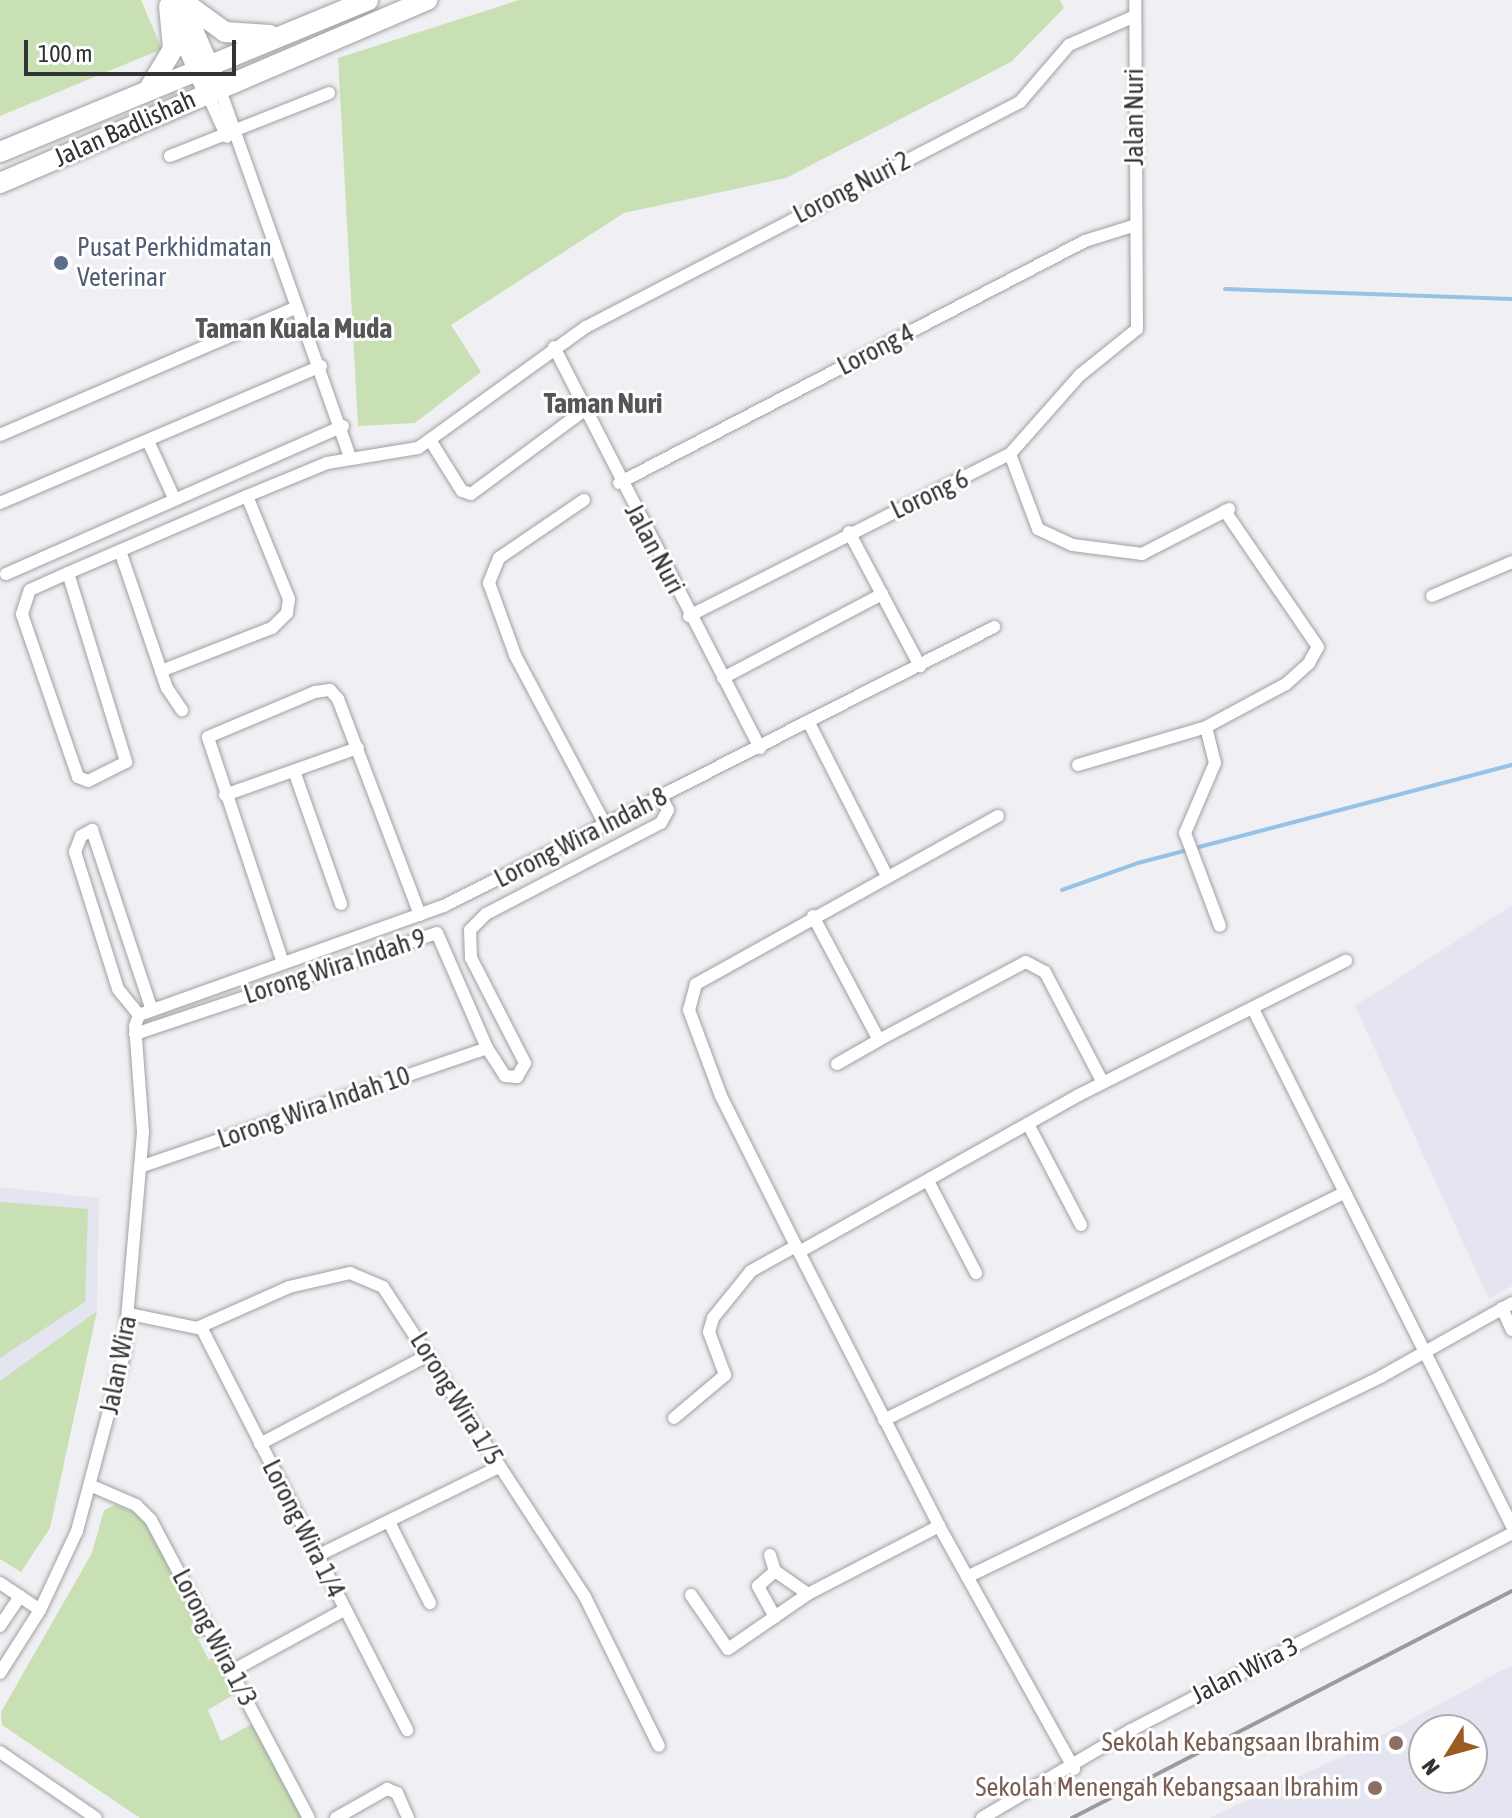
<!DOCTYPE html>
<html>
<head>
<meta charset="utf-8">
<style>
	body { margin:0 }
	#map { position:relative; width:1512px; height:1818px; overflow:hidden; background:#f0f0f4; font-family:"Asap Condensed",sans-serif }
	div>[style] { position:absolute }
	.built>* { inset:0; background:#e4e5f0 }
	.green>* { inset:0; background:#c9e0b5 }
	.stream>* { height:4px; margin:-2px; padding:0 2px; transform-origin:2px; border-radius:2px; background:#96c3e5 }
	.roads { filter:drop-shadow(0 0 2px #9fa0a3) drop-shadow(0 0 2px #9fa0a3) }
	.street>* { height:12px; margin:-6px; padding:0 6px; transform-origin:6px; border-radius:6px; background:#fff }
	.secondary>* { height:18px; margin:-9px; padding:0 9px; transform-origin:9px; border-radius:9px; background:#fff }
	.primary>* { height:20px; margin:-10px; padding:0 10px; transform-origin:10px; border-radius:10px; background:#fff }
	.rail>* { height:4px; margin:-2px; padding:0 2px; transform-origin:2px; border-radius:2px; background:#9b9b9d }
	.dots>* { width:22px; height:22px; translate:-50% -50%; box-sizing:border-box; border:4px solid #fff; border-radius:50% }
	span { translate:-50% -50%; white-space:nowrap; text-align:center; line-height:1.15; -webkit-text-stroke:6px #fff; paint-order:stroke }
	.street-label { font-size:26px; color:#333334 }
	.service-label { font-size:26px; color:#4e5e75 }
	.left { translate:0 -50%; text-align:left }
	.education-label { font-size:26px; color:#785e54 }
	.right { translate:-100% -50%; text-align:right }
	.neighbourhood-label { font-size:28px; color:#565659; font-weight:700 }
	.north { position:absolute; left:1408px; top:1714px; width:80px; height:80px; box-sizing:border-box; background:#fff; border:2px solid #adadae; border-radius:50%; rotate:233deg; font-size:22px; font-weight:700; line-height:32px; text-align:center; color:#333334 }
	.north::after { content:''; display:block; margin:auto; width:28px; height:36px; background:#9a5c21; clip-path:polygon(50% 0,100% 100%,50% 72%,0 100%) }
	.scale { position:absolute; left:24px; top:40px; width:212px; height:36px; box-sizing:border-box; border:4px solid #333334; border-top:0; padding-left:10px; font-size:24px; line-height:28px; white-space:nowrap; color:#333334; -webkit-text-stroke:6px #fff; paint-order:stroke }
</style>
</head>
<body>
<div id="map">
	<div class="built">
		<i style="clip-path:polygon(1512px 905px,1512px 1286px,1489px 1299px,1355px 1006px)"></i>
		<i style="clip-path:polygon(0 1187px,99px 1198px,97px 1311px,0 1381px)"></i>
		<i style="clip-path:polygon(evenodd,1512px 1665px,1512px 1818px,1209px 1818px,1345px 1755px,1512px 1665px,1424px 1730px,1472px 1730px,1472px 1778px,1424px 1778px,1424px 1730px)"></i>
	</div>
	<div class="green">
		<i style="clip-path:polygon(0 0,141px 0,162px 49px,0 116px)"></i>
		<i style="clip-path:polygon(519px 0,1060px 0,1064px 8px,1011px 62px,786px 178px,624px 213px,451px 325px,481px 372px,415px 423px,358px 426px,338px 58px)"></i>
		<i style="clip-path:polygon(0 1202px,88px 1209px,85px 1302px,0 1358px)"></i>
		<i style="clip-path:polygon(97px 1311px,50px 1528px,21px 1572px,0 1559px,0 1381px)"></i>
		<i style="clip-path:polygon(115px 1505px,141px 1515px,206px 1635px,198px 1639px,209px 1660px,216px 1656px,235px 1694px,208px 1710px,221px 1741px,252px 1724px,303px 1818px,140px 1818px,2px 1725px,1px 1712px,92px 1553px,104px 1510px)"></i>
	</div>
	<div class="stream">
		<i style="left:1225px;top:289px;width:287px;rotate:2deg"></i>
		<i style="left:1062px;top:890px;width:81px;rotate:-19.6deg"></i>
		<i style="left:1138px;top:863px;width:387px;rotate:-14.7deg"></i>
	</div>
	<div class="roads">
		<div class="street">
			<i style="left:219px;top:87px;width:393px;rotate:70.5deg"></i>
			<i style="left:207px;top:93px;width:48px;rotate:65.6deg"></i>
			<i style="left:170px;top:156px;width:171px;rotate:-21.6deg"></i>
			<i style="left:554px;top:347px;width:451px;rotate:62.8deg"></i>
			<i style="left:0;top:435px;width:323px;rotate:-23.3deg"></i>
			<i style="left:430px;top:440px;width:60px;rotate:57.9deg"></i>
			<i style="left:462px;top:491px;width:9px;rotate:18deg"></i>
			<i style="left:471px;top:494px;width:139px;rotate:-36.5deg"></i>
			<i style="left:148px;top:441px;width:63px;rotate:65.5deg"></i>
			<i style="left:1010px;top:454px;width:80px;rotate:69.5deg"></i>
			<i style="left:1038px;top:529px;width:38px;rotate:25deg"></i>
			<i style="left:1073px;top:545px;width:70px;rotate:7.4deg"></i>
			<i style="left:1142px;top:554px;width:98px;rotate:-27.3deg"></i>
			<i style="left:619px;top:483px;width:525px;rotate:-27.44deg"></i>
			<i style="left:1085px;top:241px;width:53px;rotate:-17.4deg"></i>
			<i style="left:584px;top:500px;width:103px;rotate:145.7deg"></i>
			<i style="left:499px;top:558px;width:27px;rotate:112deg"></i>
			<i style="left:489px;top:583px;width:77px;rotate:70.1deg"></i>
			<i style="left:515px;top:655px;width:194px;rotate:62deg"></i>
			<i style="left:0;top:503px;width:349px;rotate:-23.1deg"></i>
			<i style="left:849px;top:532px;width:152px;rotate:62.1deg"></i>
			<i style="left:120px;top:551px;width:145px;rotate:71.1deg"></i>
			<i style="left:167px;top:688px;width:27px;rotate:56deg"></i>
			<i style="left:68px;top:573px;width:198px;rotate:72.9deg"></i>
			<i style="left:126px;top:762px;width:42px;rotate:153.4deg"></i>
			<i style="left:88px;top:781px;width:11px;rotate:-158deg"></i>
			<i style="left:78px;top:777px;width:172px;rotate:-109deg"></i>
			<i style="left:22px;top:614px;width:25px;rotate:-72deg"></i>
			<i style="left:30px;top:590px;width:42px;rotate:-24.1deg"></i>
			<i style="left:68px;top:573px;width:195px;rotate:-23.3deg"></i>
			<i style="left:247px;top:496px;width:87px;rotate:-22.4deg"></i>
			<i style="left:327px;top:463px;width:92px;rotate:-9.4deg"></i>
			<i style="left:418px;top:448px;width:207px;rotate:-35.8deg"></i>
			<i style="left:586px;top:327px;width:489px;rotate:-27.4deg"></i>
			<i style="left:1020px;top:102px;width:75px;rotate:-49.3deg"></i>
			<i style="left:1069px;top:45px;width:72px;rotate:-23.7deg"></i>
			<i style="left:6px;top:574px;width:368px;rotate:-23.7deg"></i>
			<i style="left:1432px;top:596px;width:87px;rotate:-23deg"></i>
			<i style="left:689px;top:616px;width:360px;rotate:-26.8deg"></i>
			<i style="left:1010px;top:454px;width:106px;rotate:-48.5deg"></i>
			<i style="left:1080px;top:375px;width:73px;rotate:-38.9deg"></i>
			<i style="left:1137px;top:329px;width:329px;rotate:-90.3deg"></i>
			<i style="left:161px;top:671px;width:119px;rotate:-21.2deg"></i>
			<i style="left:272px;top:628px;width:21px;rotate:-45deg"></i>
			<i style="left:287px;top:613px;width:14px;rotate:-82deg"></i>
			<i style="left:289px;top:599px;width:111px;rotate:-112.2deg"></i>
			<i style="left:723px;top:678px;width:180px;rotate:-27.8deg"></i>
			<i style="left:809px;top:723px;width:169px;rotate:63deg"></i>
			<i style="left:1206px;top:727px;width:37px;rotate:76deg"></i>
			<i style="left:1215px;top:763px;width:76px;rotate:113.2deg"></i>
			<i style="left:1185px;top:833px;width:99px;rotate:69.4deg"></i>
			<i style="left:1078px;top:765px;width:134px;rotate:-16.5deg"></i>
			<i style="left:1206px;top:727px;width:91px;rotate:-28.3deg"></i>
			<i style="left:1286px;top:684px;width:31px;rotate:-42deg"></i>
			<i style="left:1309px;top:663px;width:18px;rotate:-61deg"></i>
			<i style="left:1318px;top:647px;width:165px;rotate:-124.4deg"></i>
			<i style="left:294px;top:771px;width:141px;rotate:70.5deg"></i>
			<i style="left:225px;top:795px;width:141px;rotate:-19.5deg"></i>
			<i style="left:998px;top:816px;width:346px;rotate:150.9deg"></i>
			<i style="left:696px;top:984px;width:27px;rotate:105deg"></i>
			<i style="left:689px;top:1010px;width:92px;rotate:69.6deg"></i>
			<i style="left:721px;top:1096px;width:168px;rotate:63.4deg"></i>
			<i style="left:796px;top:1246px;width:314px;rotate:62.9deg"></i>
			<i style="left:939px;top:1526px;width:278px;rotate:60.9deg"></i>
			<i style="left:813px;top:916px;width:140px;rotate:62deg"></i>
			<i style="left:879px;top:1040px;width:166px;rotate:-28deg"></i>
			<i style="left:1026px;top:962px;width:21px;rotate:28deg"></i>
			<i style="left:1045px;top:972px;width:125px;rotate:62.4deg"></i>
			<i style="left:283px;top:963px;width:238px;rotate:-108.4deg"></i>
			<i style="left:208px;top:737px;width:116px;rotate:-22.8deg"></i>
			<i style="left:315px;top:692px;width:15px;rotate:-8deg"></i>
			<i style="left:330px;top:690px;width:12px;rotate:48deg"></i>
			<i style="left:338px;top:699px;width:231px;rotate:69.2deg"></i>
			<i style="left:1254px;top:1011px;width:576px;rotate:63.39deg"></i>
			<i style="left:139px;top:1015px;width:33px;rotate:-129deg"></i>
			<i style="left:118px;top:989px;width:144px;rotate:-107.4deg"></i>
			<i style="left:75px;top:852px;width:17px;rotate:-69deg"></i>
			<i style="left:81px;top:836px;width:13px;rotate:-29deg"></i>
			<i style="left:92px;top:830px;width:187px;rotate:71.6deg"></i>
			<i style="left:135px;top:1034px;width:318px;rotate:-18.5deg"></i>
			<i style="left:437px;top:933px;width:125px;rotate:66.5deg"></i>
			<i style="left:487px;top:1048px;width:33px;rotate:57deg"></i>
			<i style="left:505px;top:1076px;width:12px;rotate:5deg"></i>
			<i style="left:517px;top:1077px;width:16px;rotate:-60deg"></i>
			<i style="left:525px;top:1063px;width:118px;rotate:-117.2deg"></i>
			<i style="left:471px;top:958px;width:28px;rotate:-92deg"></i>
			<i style="left:470px;top:930px;width:23px;rotate:-45deg"></i>
			<i style="left:486px;top:914px;width:197px;rotate:-27.5deg"></i>
			<i style="left:661px;top:823px;width:15px;rotate:-62deg"></i>
			<i style="left:668px;top:810px;width:15px;rotate:-118deg"></i>
			<i style="left:837px;top:1064px;width:48px;rotate:-29.7deg"></i>
			<i style="left:1028px;top:1124px;width:114px;rotate:62.3deg"></i>
			<i style="left:140px;top:1167px;width:367px;rotate:-18.9deg"></i>
			<i style="left:928px;top:1181px;width:104px;rotate:62.4deg"></i>
			<i style="left:799px;top:1252px;width:321px;rotate:-29.3deg"></i>
			<i style="left:1079px;top:1095px;width:299px;rotate:-26.7deg"></i>
			<i style="left:1502px;top:1308px;width:24px;rotate:66deg"></i>
			<i style="left:130px;top:1314px;width:68px;rotate:11.8deg"></i>
			<i style="left:197px;top:1328px;width:101px;rotate:-24deg"></i>
			<i style="left:289px;top:1287px;width:63px;rotate:-12.9deg"></i>
			<i style="left:350px;top:1273px;width:36px;rotate:23deg"></i>
			<i style="left:383px;top:1287px;width:370px;rotate:56.9deg"></i>
			<i style="left:585px;top:1597px;width:166px;rotate:63.6deg"></i>
			<i style="left:201px;top:1327px;width:453px;rotate:62.9deg"></i>
			<i style="left:674px;top:1418px;width:67px;rotate:-40.1deg"></i>
			<i style="left:725px;top:1375px;width:46px;rotate:-110.4deg"></i>
			<i style="left:709px;top:1332px;width:15px;rotate:-74deg"></i>
			<i style="left:713px;top:1318px;width:60px;rotate:-51deg"></i>
			<i style="left:751px;top:1271px;width:51px;rotate:-29.1deg"></i>
			<i style="left:884px;top:1420px;width:513px;rotate:-26.27deg"></i>
			<i style="left:260px;top:1444px;width:190px;rotate:-27.9deg"></i>
			<i style="left:92px;top:1486px;width:48px;rotate:23.4deg"></i>
			<i style="left:136px;top:1505px;width:21px;rotate:45deg"></i>
			<i style="left:151px;top:1520px;width:337px;rotate:62.1deg"></i>
			<i style="left:389px;top:1522px;width:91px;rotate:63.2deg"></i>
			<i style="left:770px;top:1555px;width:17px;rotate:73deg"></i>
			<i style="left:775px;top:1571px;width:40px;rotate:34.9deg"></i>
			<i style="left:317px;top:1556px;width:203px;rotate:-26.1deg"></i>
			<i style="left:967px;top:1577px;width:461px;rotate:-25.8deg"></i>
			<i style="left:1382px;top:1376px;width:149px;rotate:-29.3deg"></i>
			<i style="left:0;top:1583px;width:48px;rotate:34deg"></i>
			<i style="left:691px;top:1595px;width:65px;rotate:55.6deg"></i>
			<i style="left:728px;top:1649px;width:97px;rotate:-34.5deg"></i>
			<i style="left:808px;top:1594px;width:148px;rotate:-27.4deg"></i>
			<i style="left:775px;top:1617px;width:35px;rotate:-119deg"></i>
			<i style="left:758px;top:1586px;width:23px;rotate:-41deg"></i>
			<i style="left:0;top:1626px;width:36px;rotate:-56deg"></i>
			<i style="left:232px;top:1671px;width:128px;rotate:-28.6deg"></i>
			<i style="left:0;top:1673px;width:75px;rotate:-57.6deg"></i>
			<i style="left:40px;top:1610px;width:87px;rotate:-64.9deg"></i>
			<i style="left:77px;top:1531px;width:183px;rotate:-75.1deg"></i>
			<i style="left:124px;top:1354px;width:223px;rotate:-85.1deg"></i>
			<i style="left:143px;top:1132px;width:106px;rotate:-94.3deg"></i>
			<i style="left:135px;top:1026px;width:12px;rotate:-70deg"></i>
			<i style="left:139px;top:1015px;width:324px;rotate:-19.7deg"></i>
			<i style="left:444px;top:906px;width:617px;rotate:-26.9deg"></i>
			<i style="left:0;top:1752px;width:116px;rotate:34.5deg"></i>
			<i style="left:336px;top:1818px;width:59px;rotate:-29.6deg"></i>
			<i style="left:387px;top:1789px;width:11px;rotate:22deg"></i>
			<i style="left:397px;top:1793px;width:27px;rotate:66deg"></i>
			<i style="left:982px;top:1818px;width:173px;rotate:-30.6deg"></i>
			<i style="left:1131px;top:1730px;width:429px;rotate:-27.3deg"></i>
		</div>
		<div class="secondary">
			<i style="left:181px;top:0;width:95px;rotate:66.4deg"></i>
			<i style="left:173px;top:15px;width:85px;rotate:66.4deg"></i>
		</div>
		<div class="primary">
			<i style="left:181px;top:0;width:54px;rotate:36deg"></i>
			<i style="left:225px;top:32px;width:45px;rotate:3.8deg"></i>
			<i style="left:149px;top:89px;width:47px;rotate:-59deg"></i>
			<i style="left:173px;top:49px;width:43px;rotate:-95.3deg"></i>
			<i style="left:0;top:152px;width:398px;rotate:-22.4deg"></i>
			<i style="left:0;top:183px;width:465px;rotate:-23.2deg"></i>
		</div>
	</div>
	<div class="rail">
		<i style="left:1072px;top:1818px;width:495px;rotate:-27.3deg"></i>
	</div>
	<div class="dots">
		<i style="left:61px;top:263px;background:#5c6f8a"></i>
		<i style="left:1396px;top:1743px;background:#8d6e63"></i>
		<i style="left:1375px;top:1788px;background:#8d6e63"></i>
	</div>
	<div class="street-label">
		<span style="left:1135px;top:117px;rotate:-90deg">Jalan Nuri</span>
		<span style="left:125px;top:129px;rotate:-24deg">Jalan Badlishah</span>
		<span style="left:852px;top:188px;rotate:-27deg">Lorong Nuri 2</span>
		<span style="left:876px;top:350px;rotate:-27deg">Lorong 4</span>
		<span style="left:930px;top:495px;rotate:-25deg">Lorong 6</span>
		<span style="left:654px;top:549px;rotate:62deg">Jalan Nuri</span>
		<span style="left:581px;top:838px;rotate:-27deg">Lorong Wira Indah 8</span>
		<span style="left:335px;top:967px;rotate:-18deg">Lorong Wira Indah 9</span>
		<span style="left:314px;top:1108px;rotate:-19deg">Lorong Wira Indah 10</span>
		<span style="left:119px;top:1365px;rotate:-79deg">Jalan Wira</span>
		<span style="left:456px;top:1399px;rotate:58deg">Lorong Wira 1/5</span>
		<span style="left:303px;top:1529px;rotate:63deg">Lorong Wira 1/4</span>
		<span style="left:214px;top:1638px;rotate:62deg">Lorong Wira 1/3</span>
		<span style="left:1245px;top:1671px;rotate:-27deg">Jalan Wira 3</span>
	</div>
	<div class="service-label">
		<span class="left" style="left:77px;top:263px">Pusat Perkhidmatan<br>Veterinar</span>
	</div>
	<div class="education-label">
		<span class="right" style="left:1380px;top:1743px">Sekolah Kebangsaan Ibrahim</span>
		<span class="right" style="left:1359px;top:1788px">Sekolah Menengah Kebangsaan Ibrahim</span>
	</div>
	<div class="neighbourhood-label">
		<span style="left:294px;top:328px">Taman Kuala Muda</span>
		<span style="left:603px;top:403px">Taman Nuri</span>
	</div>
	<div class="north">N</div>
	<div class="scale">100 m</div>
</div>
</body>
</html>
